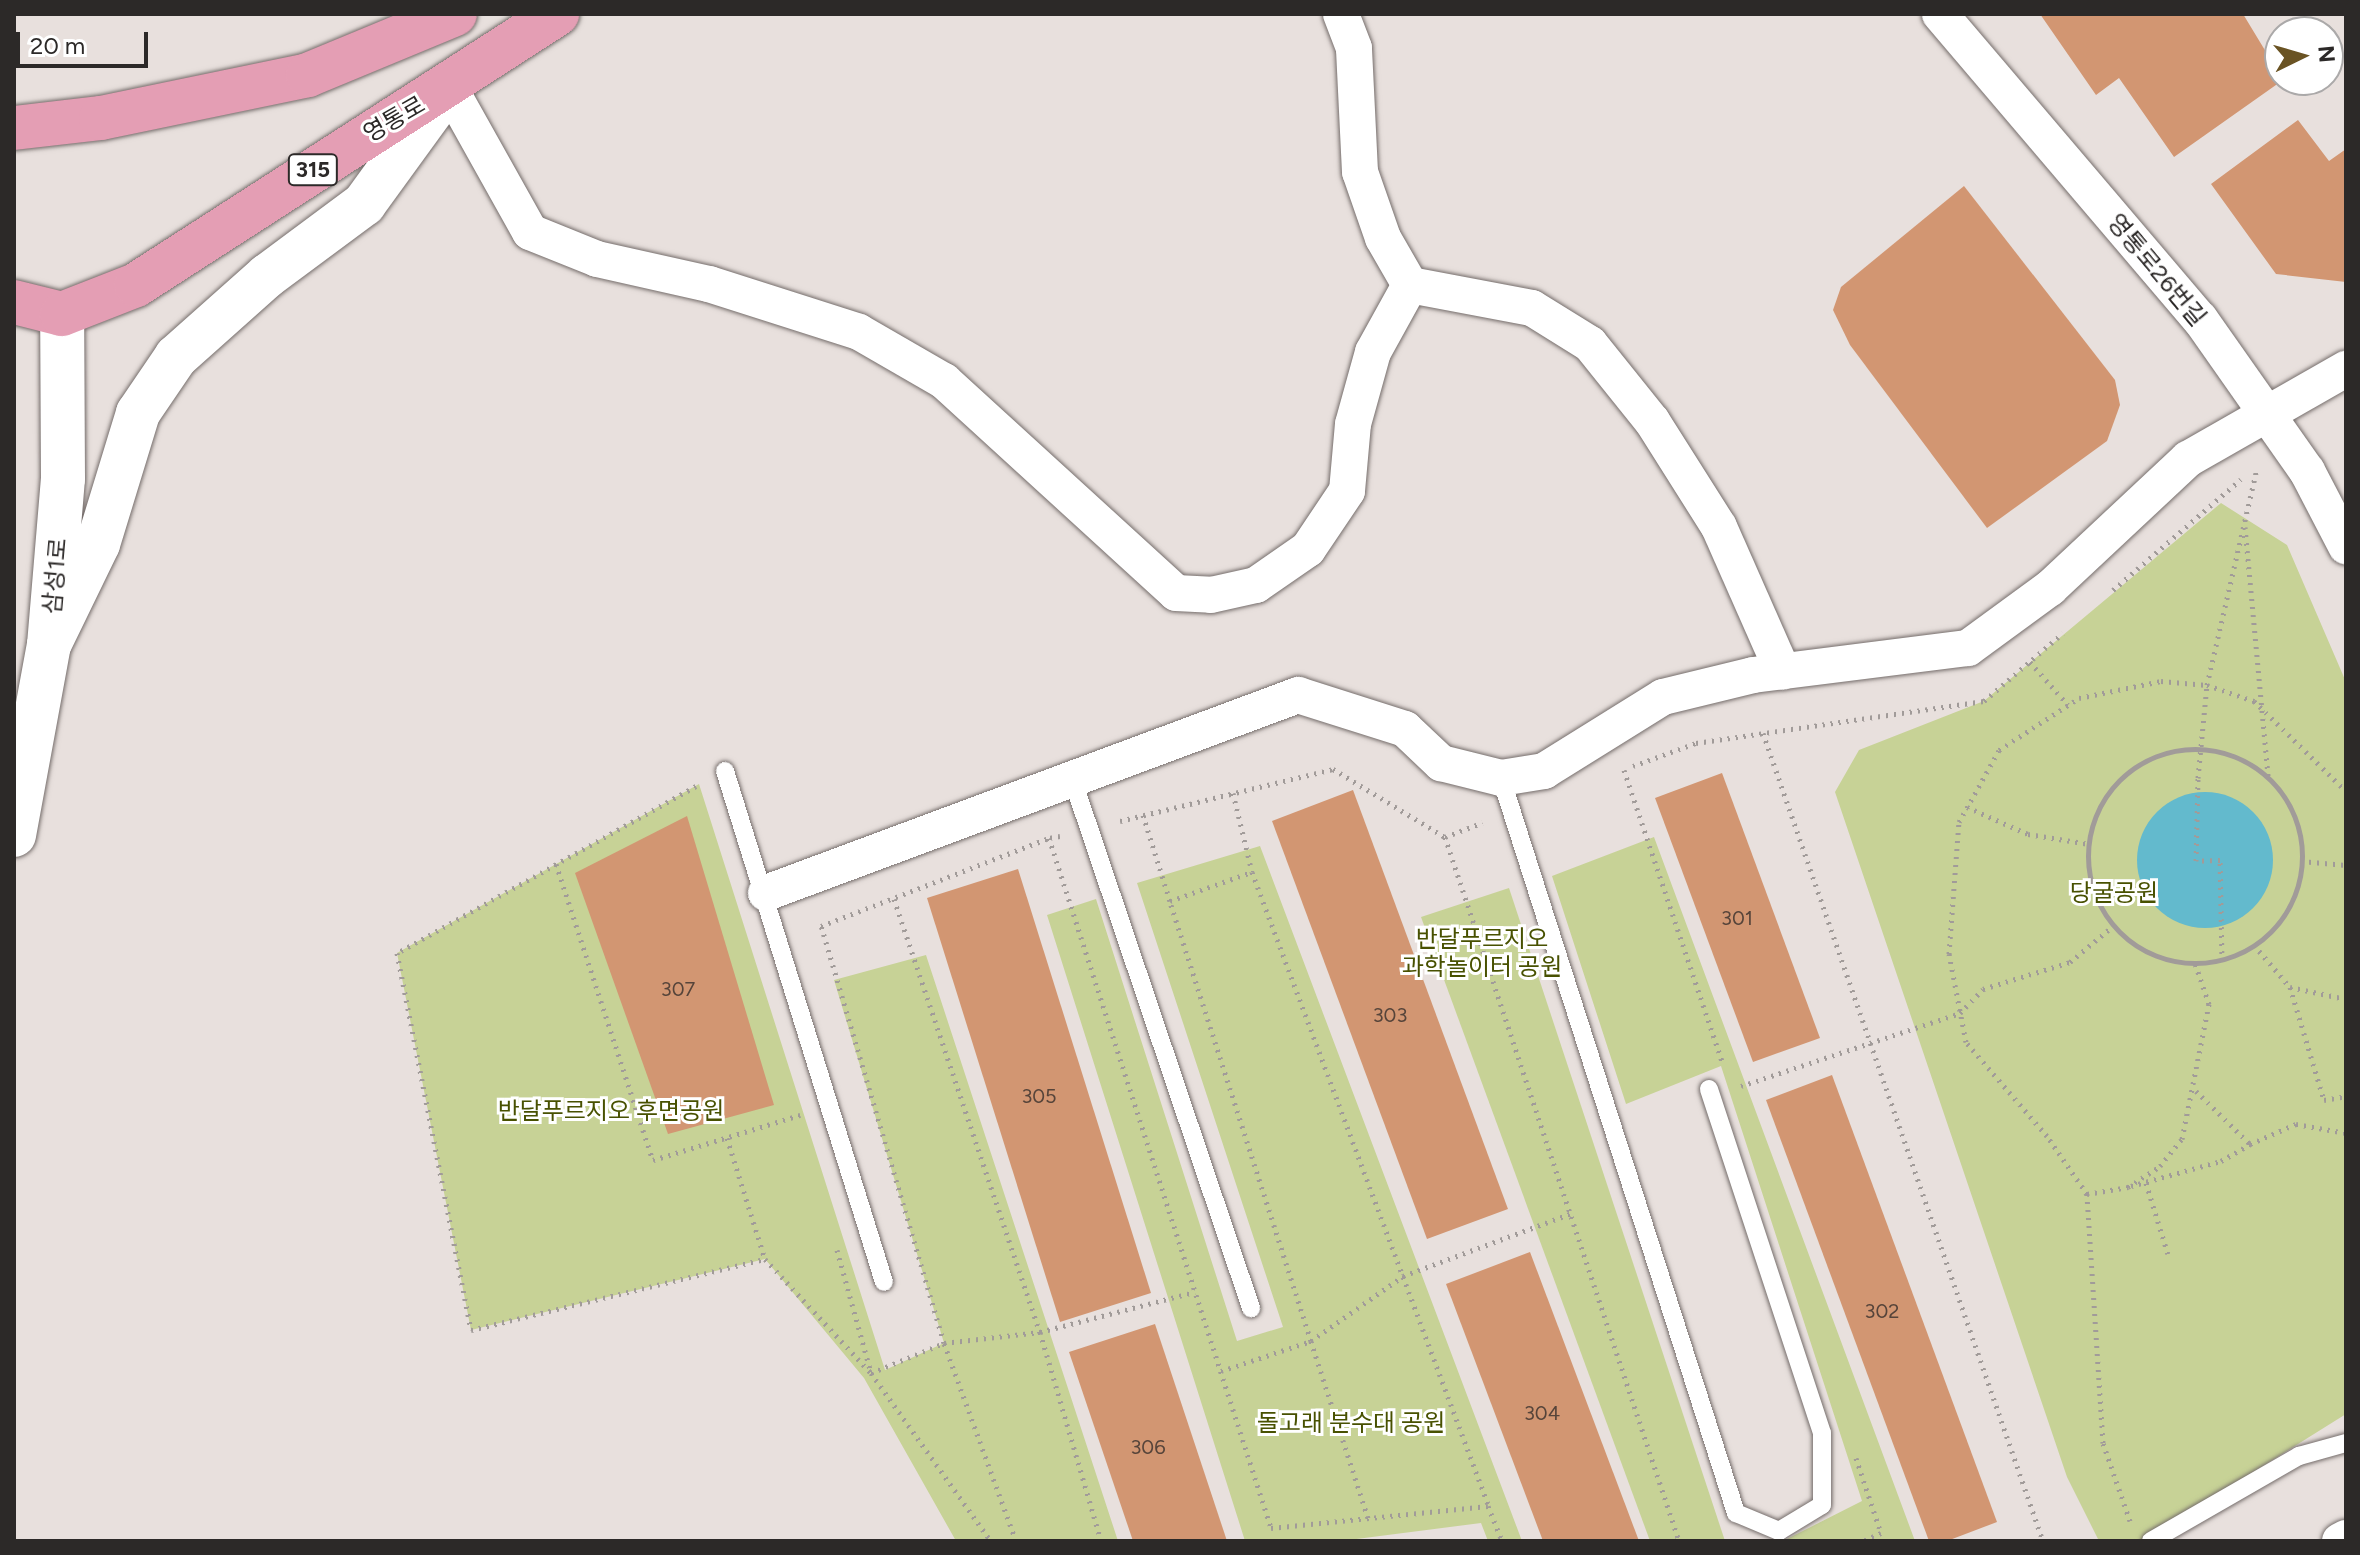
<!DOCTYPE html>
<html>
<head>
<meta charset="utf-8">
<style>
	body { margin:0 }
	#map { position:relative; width:2360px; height:1555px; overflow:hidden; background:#e8e0dd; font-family:Figtree,"Noto Sans KR",sans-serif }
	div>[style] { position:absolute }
	.green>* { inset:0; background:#c7d296 }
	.water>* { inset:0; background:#63bacd }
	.round { border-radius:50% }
	.building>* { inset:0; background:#d29672 }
	.path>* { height:5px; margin-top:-2.5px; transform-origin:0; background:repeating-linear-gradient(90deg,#a19b99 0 2px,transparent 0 8px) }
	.path>.ring { margin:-2.5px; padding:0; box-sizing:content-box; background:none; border:5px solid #a19b99; border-radius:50% }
	.roads { filter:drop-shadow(0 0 2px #756d6b) drop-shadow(0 0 2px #756d6b) }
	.lane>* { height:18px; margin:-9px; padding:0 9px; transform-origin:9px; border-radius:9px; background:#fff }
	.street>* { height:36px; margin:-18px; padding:0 18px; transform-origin:18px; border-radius:18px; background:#fff }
	.secondary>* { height:44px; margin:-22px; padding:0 22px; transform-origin:22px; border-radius:22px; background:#fff }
	.primary>* { height:44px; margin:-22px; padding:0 22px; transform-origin:22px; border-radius:22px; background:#e49eb4 }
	span { translate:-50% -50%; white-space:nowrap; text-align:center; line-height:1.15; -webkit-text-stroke:6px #fff; paint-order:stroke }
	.number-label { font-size:20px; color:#56443a }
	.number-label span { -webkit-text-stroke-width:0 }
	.shield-label span { padding:2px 6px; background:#fff; border:2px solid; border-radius:6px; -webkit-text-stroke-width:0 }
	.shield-label { font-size:22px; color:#2c2928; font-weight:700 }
	.street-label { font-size:24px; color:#2c2928 }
	.park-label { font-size:24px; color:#485101 }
	.frame { position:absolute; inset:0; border:16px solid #2c2928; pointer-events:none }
	.north { position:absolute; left:2264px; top:16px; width:80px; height:80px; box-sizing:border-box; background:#fff; border:2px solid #aba9a9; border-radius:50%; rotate:85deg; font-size:22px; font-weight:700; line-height:32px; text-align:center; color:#2c2928 }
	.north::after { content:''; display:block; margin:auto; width:28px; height:36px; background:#6a5323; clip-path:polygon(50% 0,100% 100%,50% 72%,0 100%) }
	.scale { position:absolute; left:16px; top:32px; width:132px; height:36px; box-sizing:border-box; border:4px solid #2c2928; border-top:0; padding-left:10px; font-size:24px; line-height:28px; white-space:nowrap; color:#2c2928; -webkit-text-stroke:6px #fff; paint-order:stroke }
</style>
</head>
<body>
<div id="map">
	<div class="green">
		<i style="clip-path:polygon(2221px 503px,2287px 545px,2346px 682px,2346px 1414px,2143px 1541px,2099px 1541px,2067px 1477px,1835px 792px,1859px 750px,1984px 701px)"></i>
		<i style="clip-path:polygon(699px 784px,885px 1370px,944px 1343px,834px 980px,926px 955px,1118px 1541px,956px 1541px,864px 1378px,765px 1259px,471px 1330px,397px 953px)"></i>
		<i style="clip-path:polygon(1654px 837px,1915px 1541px,1783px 1541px,1862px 1501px,1721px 1066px,1626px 1104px,1552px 876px)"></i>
		<i style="clip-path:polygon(1260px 846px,1522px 1541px,1488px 1541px,1481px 1523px,1341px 1541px,1245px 1541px,1047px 915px,1096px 899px,1237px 1341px,1283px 1327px,1137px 883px)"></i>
		<i style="clip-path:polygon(1509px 888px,1725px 1541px,1650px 1541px,1421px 917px)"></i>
	</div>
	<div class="water">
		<i class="round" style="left:2137px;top:792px;width:136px;height:136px"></i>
	</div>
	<div class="building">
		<i style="clip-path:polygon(2040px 14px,2243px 14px,2283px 80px,2174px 157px,2119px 78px,2096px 95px)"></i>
		<i style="clip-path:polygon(2298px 120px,2329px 161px,2346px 149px,2346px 282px,2276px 274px,2211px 184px)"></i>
		<i style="clip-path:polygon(1964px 186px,2115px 380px,2120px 405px,2107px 441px,1987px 528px,1850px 345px,1833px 310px,1841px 287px)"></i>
		<i style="clip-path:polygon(1722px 773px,1820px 1038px,1753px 1062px,1655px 798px)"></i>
		<i style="clip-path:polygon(1353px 790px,1508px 1209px,1427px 1239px,1272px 821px)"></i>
		<i style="clip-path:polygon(687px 816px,774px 1105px,668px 1134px,575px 873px)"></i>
		<i style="clip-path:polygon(1018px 869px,1151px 1293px,1060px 1322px,927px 898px)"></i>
		<i style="clip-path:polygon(1832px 1075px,1997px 1522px,1947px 1541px,1929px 1541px,1766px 1100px)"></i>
		<i style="clip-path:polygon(1530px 1252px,1639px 1541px,1543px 1541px,1446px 1284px)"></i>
		<i style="clip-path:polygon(1155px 1324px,1227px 1541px,1133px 1541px,1069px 1352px)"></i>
	</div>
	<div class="path">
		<i style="left:2245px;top:527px;width:250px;rotate:84.7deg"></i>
		<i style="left:2113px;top:590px;width:169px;rotate:-40.9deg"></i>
		<i style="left:2030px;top:662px;width:57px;rotate:48.5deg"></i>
		<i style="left:1763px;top:733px;width:855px;rotate:70.89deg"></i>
		<i class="ring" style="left:2088px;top:749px;width:209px;height:209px"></i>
		<i style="left:1633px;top:766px;width:67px;rotate:-20.1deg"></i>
		<i style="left:1696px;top:743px;width:291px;rotate:-8.3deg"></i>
		<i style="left:1984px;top:701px;width:104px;rotate:-40.7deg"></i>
		<i style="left:1624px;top:770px;width:308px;rotate:71.4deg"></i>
		<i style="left:696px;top:786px;width:342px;rotate:150.8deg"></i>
		<i style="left:397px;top:953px;width:384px;rotate:78.9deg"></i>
		<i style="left:471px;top:1330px;width:302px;rotate:-13.6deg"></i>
		<i style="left:765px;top:1259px;width:156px;rotate:47.1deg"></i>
		<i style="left:871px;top:1373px;width:206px;rotate:54.5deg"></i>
		<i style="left:1233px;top:793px;width:81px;rotate:76.5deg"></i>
		<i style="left:1967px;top:807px;width:67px;rotate:23.9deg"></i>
		<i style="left:2028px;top:834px;width:62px;rotate:9.3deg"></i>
		<i style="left:1143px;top:815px;width:90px;rotate:72.6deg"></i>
		<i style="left:1120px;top:821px;width:219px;rotate:-13.7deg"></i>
		<i style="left:1333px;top:769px;width:131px;rotate:31.3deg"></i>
		<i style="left:1445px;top:837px;width:40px;rotate:-21deg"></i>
		<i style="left:1060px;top:836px;width:11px;rotate:170deg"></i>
		<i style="left:1049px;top:838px;width:725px;rotate:72.16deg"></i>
		<i style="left:1271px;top:1528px;width:218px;rotate:-5.8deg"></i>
		<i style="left:1488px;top:1506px;width:38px;rotate:68deg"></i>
		<i style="left:1445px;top:837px;width:742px;rotate:71.61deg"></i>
		<i style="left:2301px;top:861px;width:45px;rotate:5.1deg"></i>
		<i style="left:556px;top:864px;width:311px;rotate:71.9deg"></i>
		<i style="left:653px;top:1160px;width:154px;rotate:-17deg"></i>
		<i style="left:894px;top:899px;width:457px;rotate:71.4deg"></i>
		<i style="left:1040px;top:1332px;width:218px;rotate:73.7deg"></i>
		<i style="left:2254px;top:945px;width:55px;rotate:49.4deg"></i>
		<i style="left:2290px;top:987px;width:57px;rotate:12.1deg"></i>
		<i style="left:2222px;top:961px;width:101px;rotate:-91.1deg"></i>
		<i style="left:2220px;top:860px;width:24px;rotate:178deg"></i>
		<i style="left:2196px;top:861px;width:83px;rotate:-88.6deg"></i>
		<i style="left:2198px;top:778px;width:93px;rotate:-84.5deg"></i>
		<i style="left:2207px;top:685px;width:223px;rotate:-77deg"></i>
		<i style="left:2290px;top:987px;width:118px;rotate:73.3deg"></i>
		<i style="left:2324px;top:1100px;width:22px;rotate:-10deg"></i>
		<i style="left:1741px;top:1086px;width:231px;rotate:-18.4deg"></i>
		<i style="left:1960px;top:1013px;width:33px;rotate:-46deg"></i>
		<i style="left:1983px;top:989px;width:91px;rotate:-17.2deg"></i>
		<i style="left:2070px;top:962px;width:56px;rotate:-39.9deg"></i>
		<i style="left:2196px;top:1091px;width:76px;rotate:44.5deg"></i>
		<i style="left:2250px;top:1144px;width:50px;rotate:-23.5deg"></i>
		<i style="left:2296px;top:1124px;width:51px;rotate:10.2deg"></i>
		<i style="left:727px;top:1138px;width:127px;rotate:72.6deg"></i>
		<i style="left:2146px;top:1183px;width:74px;rotate:72.8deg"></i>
		<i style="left:2131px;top:1186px;width:93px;rotate:-15.5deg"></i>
		<i style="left:2221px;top:1161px;width:34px;rotate:-30deg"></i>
		<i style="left:2087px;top:1194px;width:42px;rotate:-9.7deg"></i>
		<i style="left:2128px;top:1187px;width:38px;rotate:-33deg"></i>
		<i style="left:2160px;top:1166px;width:35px;rotate:-51deg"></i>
		<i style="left:2182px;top:1139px;width:138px;rotate:-78.7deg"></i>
		<i style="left:2209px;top:1004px;width:43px;rotate:-108.9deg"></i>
		<i style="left:837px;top:1250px;width:128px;rotate:74.5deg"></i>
		<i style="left:1221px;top:1371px;width:95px;rotate:-18.4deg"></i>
		<i style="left:1311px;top:1341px;width:462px;rotate:-107.8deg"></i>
		<i style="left:1170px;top:901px;width:87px;rotate:-19.5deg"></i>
		<i style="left:1252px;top:872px;width:678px;rotate:69.53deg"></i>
		<i style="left:871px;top:1373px;width:79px;rotate:-22.3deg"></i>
		<i style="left:944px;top:1343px;width:435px;rotate:-106.4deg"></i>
		<i style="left:821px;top:926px;width:244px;rotate:-21.1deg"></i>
		<i style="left:1856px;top:1458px;width:79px;rotate:71.6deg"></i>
		<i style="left:1881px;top:1533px;width:20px;rotate:156deg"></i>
		<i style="left:1368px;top:1518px;width:186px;rotate:-107.9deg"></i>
		<i style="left:1311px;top:1341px;width:113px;rotate:-35.2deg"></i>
		<i style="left:1403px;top:1276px;width:178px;rotate:-20.4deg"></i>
		<i style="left:2130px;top:1521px;width:83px;rotate:-109.1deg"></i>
		<i style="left:2103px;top:1443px;width:250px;rotate:-93.7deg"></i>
		<i style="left:2087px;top:1194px;width:70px;rotate:-124.6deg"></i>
		<i style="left:2047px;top:1136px;width:124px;rotate:-130.8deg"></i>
		<i style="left:1966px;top:1042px;width:90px;rotate:-100.9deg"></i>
		<i style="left:1949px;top:954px;width:132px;rotate:-85.7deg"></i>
		<i style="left:1959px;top:822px;width:82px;rotate:-60.9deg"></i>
		<i style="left:1999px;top:750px;width:95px;rotate:-33deg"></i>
		<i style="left:2079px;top:698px;width:84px;rotate:-11.7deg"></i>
		<i style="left:2161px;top:681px;width:46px;rotate:5deg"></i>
		<i style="left:2207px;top:685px;width:50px;rotate:18.8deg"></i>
		<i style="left:2254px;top:701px;width:129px;rotate:44.4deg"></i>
		<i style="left:1016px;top:1541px;width:211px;rotate:-110deg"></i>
		<i style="left:944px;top:1343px;width:97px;rotate:-6.5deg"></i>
		<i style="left:1040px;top:1332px;width:160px;rotate:-14.5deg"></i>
	</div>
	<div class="roads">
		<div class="lane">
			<i style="left:725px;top:771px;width:535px;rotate:72.72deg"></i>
			<i style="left:1071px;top:775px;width:563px;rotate:71.34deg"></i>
			<i style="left:1501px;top:778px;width:772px;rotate:72.27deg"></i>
			<i style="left:1736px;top:1513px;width:47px;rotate:22.7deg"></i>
			<i style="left:1779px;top:1531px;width:50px;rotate:-31.2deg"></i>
			<i style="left:1822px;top:1505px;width:72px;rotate:-90deg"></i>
			<i style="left:1822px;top:1433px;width:362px;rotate:-108.2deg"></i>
			<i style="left:2151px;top:1541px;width:171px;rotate:-29.9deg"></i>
			<i style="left:2299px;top:1456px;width:49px;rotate:-15.5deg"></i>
		</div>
		<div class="street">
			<i style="left:1940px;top:14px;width:401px;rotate:49.6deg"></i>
			<i style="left:2200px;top:319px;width:186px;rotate:54.9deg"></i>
			<i style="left:2307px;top:471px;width:85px;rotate:62.5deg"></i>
			<i style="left:449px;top:87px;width:166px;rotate:60.8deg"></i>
			<i style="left:530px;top:232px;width:72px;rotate:21.9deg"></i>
			<i style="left:597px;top:259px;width:115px;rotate:12.6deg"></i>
			<i style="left:709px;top:284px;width:157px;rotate:17.7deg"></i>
			<i style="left:859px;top:332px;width:98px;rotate:30deg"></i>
			<i style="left:944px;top:381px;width:314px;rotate:42.4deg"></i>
			<i style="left:1176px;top:593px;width:35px;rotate:3deg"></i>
			<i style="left:1211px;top:595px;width:46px;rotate:-12.5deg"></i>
			<i style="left:1256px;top:585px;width:63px;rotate:-34.7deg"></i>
			<i style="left:1308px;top:549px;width:70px;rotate:-56.1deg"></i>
			<i style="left:1347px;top:491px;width:67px;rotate:-84.9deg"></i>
			<i style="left:1353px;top:424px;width:75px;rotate:-74.5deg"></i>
			<i style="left:1373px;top:352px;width:77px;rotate:-61.1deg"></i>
			<i style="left:1410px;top:285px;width:54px;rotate:-119.9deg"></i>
			<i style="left:1383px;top:238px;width:70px;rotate:-109.2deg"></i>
			<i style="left:1360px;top:172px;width:124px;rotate:-92.8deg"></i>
			<i style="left:1354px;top:48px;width:36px;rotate:-111deg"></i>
			<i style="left:1410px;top:285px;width:124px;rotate:10.7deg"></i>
			<i style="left:1532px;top:308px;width:68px;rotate:31.8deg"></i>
			<i style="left:1590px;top:344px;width:99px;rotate:51.2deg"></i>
			<i style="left:1652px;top:421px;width:125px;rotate:57.7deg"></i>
			<i style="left:1719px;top:527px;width:158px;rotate:66.2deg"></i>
			<i style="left:766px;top:893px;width:568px;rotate:-20.41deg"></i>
			<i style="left:1298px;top:695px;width:112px;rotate:17.6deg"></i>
			<i style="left:1405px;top:729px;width:50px;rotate:43.4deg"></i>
			<i style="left:1441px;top:763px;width:62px;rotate:14deg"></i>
			<i style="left:1501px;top:778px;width:44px;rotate:-9.2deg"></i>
			<i style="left:1544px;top:771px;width:140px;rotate:-31.9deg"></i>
			<i style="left:1663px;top:697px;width:93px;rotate:-13.7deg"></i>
			<i style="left:1753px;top:675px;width:217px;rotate:-7.2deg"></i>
			<i style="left:1968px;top:648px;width:102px;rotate:-36.2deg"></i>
			<i style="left:2050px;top:588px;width:189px;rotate:-43.1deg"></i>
			<i style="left:2188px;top:459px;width:182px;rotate:-29.7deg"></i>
			<i style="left:2340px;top:1541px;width:7px;rotate:-27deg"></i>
		</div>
		<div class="secondary">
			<i style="left:49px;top:645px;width:112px;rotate:-64.1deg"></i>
			<i style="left:98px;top:544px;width:137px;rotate:-73deg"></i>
			<i style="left:138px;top:413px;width:68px;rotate:-55.8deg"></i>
			<i style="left:176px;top:357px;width:122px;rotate:-41.7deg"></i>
			<i style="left:267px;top:276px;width:121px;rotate:-36.6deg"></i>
			<i style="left:364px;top:204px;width:145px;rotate:-54deg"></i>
			<i style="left:14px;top:835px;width:193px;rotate:-79.6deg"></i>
			<i style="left:49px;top:645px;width:167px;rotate:-85.2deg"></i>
			<i style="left:63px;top:479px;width:165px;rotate:-90.3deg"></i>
		</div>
		<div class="primary">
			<i style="left:14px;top:128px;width:88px;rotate:-6.6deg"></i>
			<i style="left:101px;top:118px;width:211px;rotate:-11.7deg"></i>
			<i style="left:308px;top:75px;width:159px;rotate:-22.5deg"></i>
			<i style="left:14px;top:302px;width:49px;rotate:14deg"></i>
			<i style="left:62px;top:314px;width:79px;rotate:-21.4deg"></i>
			<i style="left:136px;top:285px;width:501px;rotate:-32.77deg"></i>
		</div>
	</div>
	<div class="number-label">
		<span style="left:1737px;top:918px">301</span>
		<span style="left:678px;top:989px">307</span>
		<span style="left:1390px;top:1015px">303</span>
		<span style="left:1039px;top:1096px">305</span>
		<span style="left:1882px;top:1311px">302</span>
		<span style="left:1542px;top:1413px">304</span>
		<span style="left:1148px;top:1447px">306</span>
	</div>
	<div class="shield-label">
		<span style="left:313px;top:170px">315</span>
	</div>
	<div class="street-label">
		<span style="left:394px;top:119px;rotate:-30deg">영통로</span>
		<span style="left:2157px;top:270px;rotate:50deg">영통로26번길</span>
		<span style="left:55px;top:576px;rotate:-85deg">삼성1로</span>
	</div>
	<div class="park-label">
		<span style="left:2114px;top:893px">당굴공원</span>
		<span style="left:1482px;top:953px">반달푸르지오<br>과학놀이터 공원</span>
		<span style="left:611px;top:1111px">반달푸르지오 후면공원</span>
		<span style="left:1351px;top:1423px">돌고래 분수대 공원</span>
	</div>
	<div class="frame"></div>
	<div class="north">N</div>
	<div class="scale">20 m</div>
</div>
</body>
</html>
